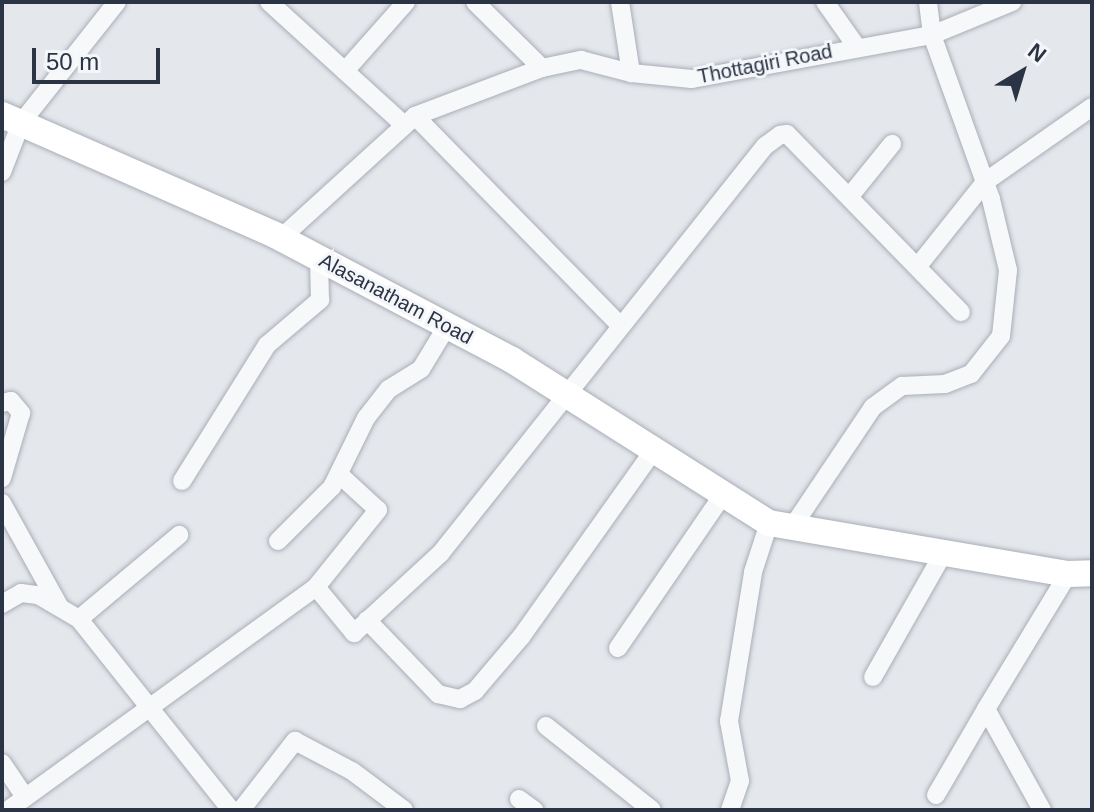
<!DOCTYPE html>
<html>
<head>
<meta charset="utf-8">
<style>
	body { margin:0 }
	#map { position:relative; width:1094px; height:812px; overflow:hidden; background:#e4e7ec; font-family:Arial,sans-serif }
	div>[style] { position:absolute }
	.roads { filter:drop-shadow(0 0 2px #a9aeb7) drop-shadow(0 0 2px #a9aeb7) }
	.minor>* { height:18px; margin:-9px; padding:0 9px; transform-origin:9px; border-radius:9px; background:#f7f8fa }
	.secondary>* { height:26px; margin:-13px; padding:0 13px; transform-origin:13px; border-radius:13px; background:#fff }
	span { translate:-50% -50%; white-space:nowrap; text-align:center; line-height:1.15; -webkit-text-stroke:6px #f4f6f9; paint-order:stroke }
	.street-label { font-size:20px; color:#2b3445 }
	.frame { position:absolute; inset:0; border:4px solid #2b3445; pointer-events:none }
	.north { position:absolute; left:982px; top:32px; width:80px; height:80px; -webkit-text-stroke:6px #f4f6f9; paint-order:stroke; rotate:38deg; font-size:22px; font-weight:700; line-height:32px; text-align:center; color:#2b3445 }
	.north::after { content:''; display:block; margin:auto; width:28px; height:36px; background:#2b3445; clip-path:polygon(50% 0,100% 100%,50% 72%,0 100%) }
	.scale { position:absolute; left:32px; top:48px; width:128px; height:36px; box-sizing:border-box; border:4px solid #2b3445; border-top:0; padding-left:10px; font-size:24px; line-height:28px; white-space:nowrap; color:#2b3445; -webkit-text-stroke:6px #f4f6f9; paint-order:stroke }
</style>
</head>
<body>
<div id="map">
	<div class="roads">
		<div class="minor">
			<i style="left:269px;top:2px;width:183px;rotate:42.3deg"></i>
			<i style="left:475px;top:2px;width:94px;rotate:44.6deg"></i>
			<i style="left:620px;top:2px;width:72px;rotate:81.2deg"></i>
			<i style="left:825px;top:2px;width:54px;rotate:54.8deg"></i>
			<i style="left:345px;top:71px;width:92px;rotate:-48.5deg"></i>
			<i style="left:415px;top:116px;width:294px;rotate:45.6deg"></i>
			<i style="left:2px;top:172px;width:53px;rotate:-68.8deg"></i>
			<i style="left:21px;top:123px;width:154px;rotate:-51.6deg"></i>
			<i style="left:850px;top:196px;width:67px;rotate:-51.1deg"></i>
			<i style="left:281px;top:238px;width:181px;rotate:-42.3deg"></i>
			<i style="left:415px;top:116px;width:136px;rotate:-20.7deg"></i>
			<i style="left:542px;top:68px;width:40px;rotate:-12deg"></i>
			<i style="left:581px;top:60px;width:52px;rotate:14.6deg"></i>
			<i style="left:631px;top:73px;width:61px;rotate:5.6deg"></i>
			<i style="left:692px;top:79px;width:244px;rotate:-10.4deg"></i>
			<i style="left:932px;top:35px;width:87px;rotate:-22.4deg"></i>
			<i style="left:918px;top:266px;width:107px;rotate:-51.4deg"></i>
			<i style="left:985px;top:182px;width:131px;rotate:-35deg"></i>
			<i style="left:2px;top:403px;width:9px;rotate:-13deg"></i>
			<i style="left:11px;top:401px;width:16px;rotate:50deg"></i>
			<i style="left:21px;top:413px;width:68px;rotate:106.3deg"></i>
			<i style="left:182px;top:481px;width:160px;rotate:-58deg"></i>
			<i style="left:267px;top:345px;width:70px;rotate:-40.3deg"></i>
			<i style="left:320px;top:300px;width:42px;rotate:-91.4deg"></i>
			<i style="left:2px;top:503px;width:118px;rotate:61deg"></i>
			<i style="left:793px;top:526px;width:143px;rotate:-56.1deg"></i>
			<i style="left:873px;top:407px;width:36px;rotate:-36deg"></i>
			<i style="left:902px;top:386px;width:43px;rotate:-2.7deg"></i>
			<i style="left:945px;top:384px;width:28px;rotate:-21deg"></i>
			<i style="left:971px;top:374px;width:48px;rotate:-51.7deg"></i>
			<i style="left:1001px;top:336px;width:66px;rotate:-83.9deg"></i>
			<i style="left:1008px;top:270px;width:73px;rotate:-103.5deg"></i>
			<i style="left:991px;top:199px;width:174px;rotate:-109.8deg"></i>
			<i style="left:932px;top:35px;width:33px;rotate:-97deg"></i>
			<i style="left:278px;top:541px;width:76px;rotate:-45deg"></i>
			<i style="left:332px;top:487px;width:77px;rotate:-63.8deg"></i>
			<i style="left:366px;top:418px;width:37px;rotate:-52deg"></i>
			<i style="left:389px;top:389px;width:38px;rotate:-32deg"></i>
			<i style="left:421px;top:369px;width:50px;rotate:-58.8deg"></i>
			<i style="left:316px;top:587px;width:99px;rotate:-51.2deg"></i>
			<i style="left:378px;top:510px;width:52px;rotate:-137.4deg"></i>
			<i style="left:2px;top:604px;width:22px;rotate:-30deg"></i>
			<i style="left:21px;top:593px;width:17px;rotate:7deg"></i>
			<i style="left:38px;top:595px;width:48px;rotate:30.3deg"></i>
			<i style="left:79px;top:619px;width:244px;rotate:51.5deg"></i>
			<i style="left:79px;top:619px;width:131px;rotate:-40deg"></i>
			<i style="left:367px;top:620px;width:103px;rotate:46.2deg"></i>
			<i style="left:438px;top:694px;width:23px;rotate:13deg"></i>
			<i style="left:460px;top:699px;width:17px;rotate:-28deg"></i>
			<i style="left:475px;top:691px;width:71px;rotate:-49.6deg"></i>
			<i style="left:521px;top:637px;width:228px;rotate:-54.6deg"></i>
			<i style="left:618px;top:648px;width:184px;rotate:-55.6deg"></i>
			<i style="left:873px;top:677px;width:146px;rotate:-60.4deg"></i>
			<i style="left:546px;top:726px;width:135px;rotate:38.4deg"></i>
			<i style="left:2px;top:763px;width:41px;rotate:55.9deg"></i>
			<i style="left:936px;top:795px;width:99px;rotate:-59.8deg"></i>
			<i style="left:519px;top:799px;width:19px;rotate:36deg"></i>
			<i style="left:8px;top:810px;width:380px;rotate:-35.9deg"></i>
			<i style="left:316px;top:587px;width:60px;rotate:50.4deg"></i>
			<i style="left:354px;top:633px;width:117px;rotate:-42.6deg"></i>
			<i style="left:440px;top:554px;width:522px;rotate:-51.46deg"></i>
			<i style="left:765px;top:146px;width:19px;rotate:-36deg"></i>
			<i style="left:780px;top:135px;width:7px;rotate:-8deg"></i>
			<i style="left:787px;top:134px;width:249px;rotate:45.7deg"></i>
			<i style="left:241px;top:810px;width:88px;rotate:-52deg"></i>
			<i style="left:295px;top:741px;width:64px;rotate:27.8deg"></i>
			<i style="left:352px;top:771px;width:65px;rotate:36.9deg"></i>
			<i style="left:730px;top:810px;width:31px;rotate:-71deg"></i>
			<i style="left:740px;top:781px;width:61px;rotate:-100.4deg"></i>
			<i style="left:729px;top:721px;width:151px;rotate:-80.8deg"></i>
			<i style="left:753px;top:572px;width:52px;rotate:-71.9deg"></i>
			<i style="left:1042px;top:810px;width:115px;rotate:-119deg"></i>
			<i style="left:986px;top:709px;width:158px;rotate:-58.7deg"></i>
		</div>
		<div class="secondary">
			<i style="left:2px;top:115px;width:298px;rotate:23.7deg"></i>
			<i style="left:275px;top:235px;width:268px;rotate:27.8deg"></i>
			<i style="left:512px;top:360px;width:304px;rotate:32.4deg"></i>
			<i style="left:769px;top:523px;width:303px;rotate:9.7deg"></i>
			<i style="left:1068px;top:574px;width:24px;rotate:-2deg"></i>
		</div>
	</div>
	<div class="street-label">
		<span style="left:765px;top:64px;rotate:-11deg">Thottagiri Road</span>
		<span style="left:396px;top:299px;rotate:28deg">Alasanatham Road</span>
	</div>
	<div class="frame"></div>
	<div class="north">N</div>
	<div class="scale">50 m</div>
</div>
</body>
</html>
